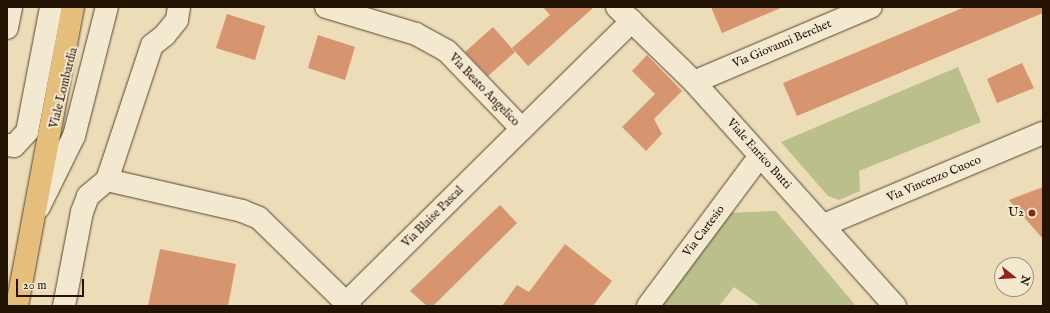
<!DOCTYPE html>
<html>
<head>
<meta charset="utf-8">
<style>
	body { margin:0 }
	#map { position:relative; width:1050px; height:313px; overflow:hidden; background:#ecdcb7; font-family:"IM FELL English",serif }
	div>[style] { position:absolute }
	.green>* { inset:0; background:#babf8c }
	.building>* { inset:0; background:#d6946f }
	.roads { filter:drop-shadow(0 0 1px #554530) drop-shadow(0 0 1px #554530) }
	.minor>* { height:22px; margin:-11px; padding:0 11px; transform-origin:11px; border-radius:11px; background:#f3e8d0 }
	.major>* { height:22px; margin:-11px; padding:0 11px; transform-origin:11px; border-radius:11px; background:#e6be7c }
	.dots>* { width:11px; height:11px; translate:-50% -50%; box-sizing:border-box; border:2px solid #f3e8d0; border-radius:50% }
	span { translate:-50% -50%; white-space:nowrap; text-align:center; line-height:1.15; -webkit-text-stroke:4px #f3e8d0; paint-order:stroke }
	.street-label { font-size:12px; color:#231303 }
	.poi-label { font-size:12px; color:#231303 }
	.right { translate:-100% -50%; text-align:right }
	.frame { position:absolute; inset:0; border:8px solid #231303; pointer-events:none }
	.north { position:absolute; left:994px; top:257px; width:40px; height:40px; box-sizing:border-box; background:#f3e8d0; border:1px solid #a0937e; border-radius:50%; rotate:107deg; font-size:11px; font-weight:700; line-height:16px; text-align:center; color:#231303 }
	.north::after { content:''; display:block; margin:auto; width:14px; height:18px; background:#8f2418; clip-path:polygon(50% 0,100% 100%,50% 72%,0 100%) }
	.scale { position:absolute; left:16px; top:279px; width:68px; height:18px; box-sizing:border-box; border:2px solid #231303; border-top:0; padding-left:5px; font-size:12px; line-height:14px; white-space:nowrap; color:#231303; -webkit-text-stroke:3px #f3e8d0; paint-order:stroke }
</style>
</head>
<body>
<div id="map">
	<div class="green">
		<i style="clip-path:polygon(958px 67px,981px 122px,859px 171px,860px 191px,839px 200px,828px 196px,781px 142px)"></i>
		<i style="clip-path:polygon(776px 211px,856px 306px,761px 306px,734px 287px,719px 306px,657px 306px,727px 213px)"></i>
	</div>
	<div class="building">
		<i style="clip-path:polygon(543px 7px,594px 7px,528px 66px,512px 48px,550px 15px)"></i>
		<i style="clip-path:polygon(711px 7px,783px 7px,722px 33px)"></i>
		<i style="clip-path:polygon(965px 7px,1043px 7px,1043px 13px,797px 116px,783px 83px)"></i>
		<i style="clip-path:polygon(227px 14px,265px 26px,255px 60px,216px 48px)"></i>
		<i style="clip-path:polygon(493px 27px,515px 52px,488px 76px,465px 52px)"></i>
		<i style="clip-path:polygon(318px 35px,355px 47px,345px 80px,308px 68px)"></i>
		<i style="clip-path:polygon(647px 55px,682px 91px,654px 119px,662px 134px,646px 151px,622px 127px,655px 94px,632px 71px)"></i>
		<i style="clip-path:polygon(1022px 63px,1034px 88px,997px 103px,987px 79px)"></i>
		<i style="clip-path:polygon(1043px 187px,1043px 239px,1009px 200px)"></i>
		<i style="clip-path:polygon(500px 205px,517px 223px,433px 306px,427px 306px,410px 291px)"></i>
		<i style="clip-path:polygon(565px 244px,612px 281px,593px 306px,502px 306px,517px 285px,529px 292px)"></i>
		<i style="clip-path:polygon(160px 249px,236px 264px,228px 306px,148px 306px)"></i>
	</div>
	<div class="roads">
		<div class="minor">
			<i style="left:179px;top:7px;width:13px;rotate:99deg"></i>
			<i style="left:177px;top:20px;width:19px;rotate:129deg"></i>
			<i style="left:165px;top:35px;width:16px;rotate:142deg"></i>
			<i style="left:152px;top:45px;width:142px;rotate:108.4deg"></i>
			<i style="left:107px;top:180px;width:139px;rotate:12.9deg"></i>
			<i style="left:242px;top:211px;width:18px;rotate:22deg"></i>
			<i style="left:259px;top:218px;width:122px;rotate:44.3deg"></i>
			<i style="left:346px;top:303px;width:4px;rotate:135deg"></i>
			<i style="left:326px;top:7px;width:94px;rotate:16.7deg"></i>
			<i style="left:416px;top:34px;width:35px;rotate:29deg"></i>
			<i style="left:447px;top:51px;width:108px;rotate:46.1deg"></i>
			<i style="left:522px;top:129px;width:154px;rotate:-44.5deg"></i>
			<i style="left:617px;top:7px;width:107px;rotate:44.2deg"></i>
			<i style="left:694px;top:82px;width:301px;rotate:48.1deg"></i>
			<i style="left:7px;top:28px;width:21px;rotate:-79deg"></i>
			<i style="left:694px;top:82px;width:192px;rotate:-23deg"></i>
			<i style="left:7px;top:145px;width:7px;rotate:8deg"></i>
			<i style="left:14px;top:146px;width:19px;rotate:-47deg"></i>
			<i style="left:27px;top:132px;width:127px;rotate:-79.1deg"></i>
			<i style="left:39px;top:207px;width:79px;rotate:-63.8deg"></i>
			<i style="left:74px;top:136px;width:133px;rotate:-75.7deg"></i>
			<i style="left:824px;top:225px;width:238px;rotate:-22.8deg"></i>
			<i style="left:64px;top:306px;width:96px;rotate:-79.2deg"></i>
			<i style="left:82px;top:212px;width:17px;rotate:-69deg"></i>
			<i style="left:88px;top:196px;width:25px;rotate:-40deg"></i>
			<i style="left:350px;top:306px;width:5px;rotate:-143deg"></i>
			<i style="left:346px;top:303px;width:247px;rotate:-44.7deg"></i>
			<i style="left:648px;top:306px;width:187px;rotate:-53.3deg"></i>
		</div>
		<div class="major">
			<i style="left:17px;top:306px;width:304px;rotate:-79.4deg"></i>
		</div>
	</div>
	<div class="dots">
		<i style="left:1032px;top:213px;background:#8f2418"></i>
	</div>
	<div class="street-label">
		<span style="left:782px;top:44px;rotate:-23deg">Via Giovanni Berchet</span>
		<span style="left:64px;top:88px;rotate:-76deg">Viale Lombardia</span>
		<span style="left:484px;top:90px;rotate:46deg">Via Beato Angelico</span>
		<span style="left:759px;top:154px;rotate:48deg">Viale Enrico Butti</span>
		<span style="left:934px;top:179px;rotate:-23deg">Via Vincenzo Cuoco</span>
		<span style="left:433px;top:217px;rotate:-45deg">Via Blaise Pascal</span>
		<span style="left:704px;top:231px;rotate:-53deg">Via Cartesio</span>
	</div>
	<div class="poi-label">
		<span class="right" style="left:1024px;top:213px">U2</span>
	</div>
	<div class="frame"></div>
	<div class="north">N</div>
	<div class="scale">20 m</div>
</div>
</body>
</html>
